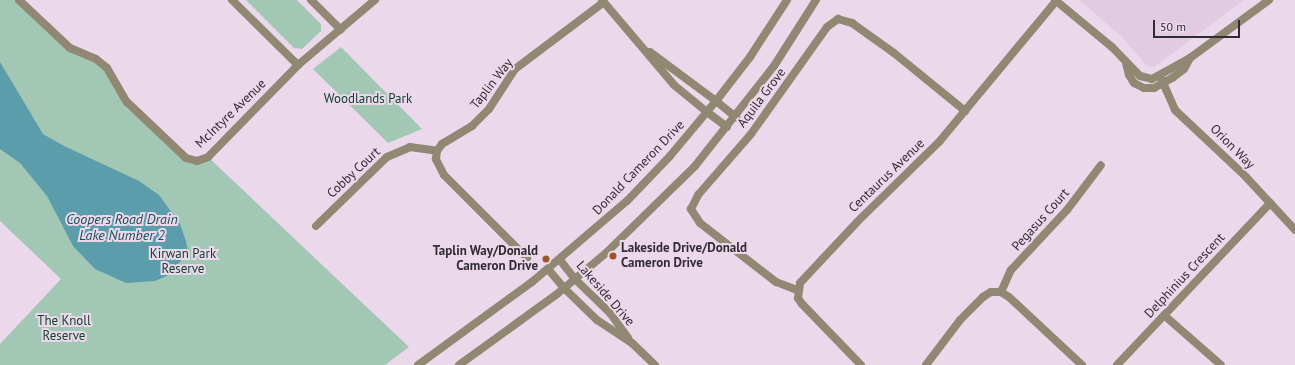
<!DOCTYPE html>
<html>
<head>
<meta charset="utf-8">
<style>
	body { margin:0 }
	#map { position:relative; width:1295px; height:365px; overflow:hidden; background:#ebd8eb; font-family:"PT Sans",sans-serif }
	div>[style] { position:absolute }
	.built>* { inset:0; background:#e2cae2 }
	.green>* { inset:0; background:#a2c7b4 }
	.water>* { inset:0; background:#5b9dab }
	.minor>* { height:8px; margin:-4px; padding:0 4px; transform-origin:4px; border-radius:4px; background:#908873 }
	.tertiary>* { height:8px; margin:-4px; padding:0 4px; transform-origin:4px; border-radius:4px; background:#908873 }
	.dots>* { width:11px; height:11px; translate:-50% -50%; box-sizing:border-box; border:2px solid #ebd8eb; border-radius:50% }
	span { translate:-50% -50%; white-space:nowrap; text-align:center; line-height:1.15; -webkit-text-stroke:4px #ebd8eb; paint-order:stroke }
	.street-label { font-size:13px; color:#322b32 }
	.park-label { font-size:13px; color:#13422f }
	.poi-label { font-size:13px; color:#322b32; font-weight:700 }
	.left { translate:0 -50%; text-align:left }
	.right { translate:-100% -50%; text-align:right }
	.water-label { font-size:14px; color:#164f5a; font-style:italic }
	.scale { position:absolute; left:1153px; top:20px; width:87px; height:18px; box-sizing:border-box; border:2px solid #322b32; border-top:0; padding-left:5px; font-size:12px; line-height:14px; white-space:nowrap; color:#322b32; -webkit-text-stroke:3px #ebd8eb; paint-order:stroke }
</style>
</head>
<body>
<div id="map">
	<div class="built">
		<i style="clip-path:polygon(1079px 0,1244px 0,1154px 67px,1147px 66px,1122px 37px)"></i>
	</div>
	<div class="green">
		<i style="clip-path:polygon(0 0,19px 0,70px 48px,96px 59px,119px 91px,186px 158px,208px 157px,409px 347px,385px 365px,0 365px,0 344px,61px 279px,0 221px)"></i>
		<i style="clip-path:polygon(246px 0,297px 0,321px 24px,321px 31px,302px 49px,294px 48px)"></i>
		<i style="clip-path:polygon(341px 47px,422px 129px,388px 143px,313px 69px)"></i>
	</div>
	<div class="water">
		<i style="clip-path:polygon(0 62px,43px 134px,64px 146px,139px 181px,159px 195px,180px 224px,186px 241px,188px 252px,169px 275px,155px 281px,126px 283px,95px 269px,73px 246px,47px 196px,20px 163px,0 149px)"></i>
	</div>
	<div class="minor">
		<i style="left:19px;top:0;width:70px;rotate:43.3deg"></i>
		<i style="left:70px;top:48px;width:28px;rotate:23deg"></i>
		<i style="left:96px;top:59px;width:14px;rotate:39deg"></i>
		<i style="left:107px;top:68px;width:39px;rotate:60deg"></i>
		<i style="left:127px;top:102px;width:81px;rotate:43.5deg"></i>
		<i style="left:186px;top:158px;width:11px;rotate:15deg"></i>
		<i style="left:197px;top:161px;width:12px;rotate:-20deg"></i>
		<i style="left:208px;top:157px;width:129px;rotate:-45.6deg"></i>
		<i style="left:298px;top:65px;width:101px;rotate:-40.2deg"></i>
		<i style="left:232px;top:0;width:93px;rotate:44.6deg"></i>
		<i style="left:311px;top:0;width:42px;rotate:45deg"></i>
		<i style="left:602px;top:0;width:111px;rotate:49.7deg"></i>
		<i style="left:674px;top:85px;width:43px;rotate:39.3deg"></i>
		<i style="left:1055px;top:0;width:74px;rotate:39.5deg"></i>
		<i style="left:1112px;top:47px;width:40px;rotate:46deg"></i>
		<i style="left:1140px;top:76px;width:12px;rotate:14deg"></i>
		<i style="left:1152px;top:79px;width:43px;rotate:-28.9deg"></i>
		<i style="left:1190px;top:58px;width:98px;rotate:-36.3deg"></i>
		<i style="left:650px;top:52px;width:82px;rotate:36.6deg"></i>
		<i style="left:1126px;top:63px;width:12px;rotate:76deg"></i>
		<i style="left:1129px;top:75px;width:9px;rotate:58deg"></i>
		<i style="left:1134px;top:83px;width:11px;rotate:27deg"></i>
		<i style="left:1144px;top:88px;width:10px"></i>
		<i style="left:1154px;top:88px;width:21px;rotate:-29deg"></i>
		<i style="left:1172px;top:78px;width:15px;rotate:-37deg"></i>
		<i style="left:1184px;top:69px;width:13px;rotate:-61deg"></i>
		<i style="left:1160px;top:76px;width:37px;rotate:66deg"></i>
		<i style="left:1175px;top:110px;width:98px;rotate:43.3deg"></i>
		<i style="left:1246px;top:177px;width:72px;rotate:47.2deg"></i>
		<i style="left:316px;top:226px;width:99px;rotate:-44.2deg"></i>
		<i style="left:387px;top:157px;width:25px;rotate:-23deg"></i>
		<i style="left:410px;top:147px;width:27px;rotate:8deg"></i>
		<i style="left:527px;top:258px;width:117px;rotate:-135deg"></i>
		<i style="left:444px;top:175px;width:18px;rotate:-117deg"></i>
		<i style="left:436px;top:159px;width:8px;rotate:-83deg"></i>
		<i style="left:437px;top:151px;width:9px;rotate:-54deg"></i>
		<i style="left:442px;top:144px;width:35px;rotate:-31deg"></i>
		<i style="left:472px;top:126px;width:24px;rotate:-45deg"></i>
		<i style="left:489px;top:109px;width:48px;rotate:-57deg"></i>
		<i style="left:515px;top:69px;width:111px;rotate:-37deg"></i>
		<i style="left:575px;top:279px;width:49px;rotate:44.2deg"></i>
		<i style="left:610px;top:313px;width:31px;rotate:54deg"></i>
		<i style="left:564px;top:288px;width:46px;rotate:44.1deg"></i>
		<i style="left:597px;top:320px;width:42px;rotate:33.3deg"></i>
		<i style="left:632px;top:343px;width:32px;rotate:44deg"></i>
		<i style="left:797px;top:290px;width:22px;rotate:-159deg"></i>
		<i style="left:776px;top:282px;width:96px;rotate:-142.2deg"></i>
		<i style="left:700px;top:223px;width:17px;rotate:-123deg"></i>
		<i style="left:691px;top:209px;width:16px;rotate:-63deg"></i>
		<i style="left:698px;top:195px;width:81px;rotate:-49deg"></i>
		<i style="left:751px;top:134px;width:131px;rotate:-54.6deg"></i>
		<i style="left:827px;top:27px;width:14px;rotate:-36deg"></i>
		<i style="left:838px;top:19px;width:15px;rotate:16deg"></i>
		<i style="left:852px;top:23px;width:52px;rotate:35.5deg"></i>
		<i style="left:894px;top:53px;width:92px;rotate:39.2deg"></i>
		<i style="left:1001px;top:292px;width:24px;rotate:-66deg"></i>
		<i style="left:1011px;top:270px;width:82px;rotate:-47deg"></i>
		<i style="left:1067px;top:210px;width:56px;rotate:-52.9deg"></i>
		<i style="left:1165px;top:316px;width:74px;rotate:41.2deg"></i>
		<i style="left:861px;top:365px;width:85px;rotate:-134deg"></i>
		<i style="left:802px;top:304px;width:7px;rotate:-124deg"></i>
		<i style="left:798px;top:298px;width:15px;rotate:-82deg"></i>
		<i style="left:800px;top:283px;width:83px;rotate:-46.9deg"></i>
		<i style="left:857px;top:222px;width:115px;rotate:-44.3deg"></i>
		<i style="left:939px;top:142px;width:183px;rotate:-50.3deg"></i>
		<i style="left:926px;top:365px;width:56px;rotate:-52.9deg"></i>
		<i style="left:960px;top:320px;width:33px;rotate:-45deg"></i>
		<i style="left:983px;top:297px;width:9px;rotate:-32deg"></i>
		<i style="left:991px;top:292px;width:10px"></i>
		<i style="left:1001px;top:292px;width:9px;rotate:32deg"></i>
		<i style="left:1009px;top:297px;width:100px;rotate:43deg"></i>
		<i style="left:1117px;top:365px;width:223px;rotate:-46.6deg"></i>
	</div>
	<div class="tertiary">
		<i style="left:716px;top:101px;width:26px;rotate:39deg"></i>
		<i style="left:707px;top:112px;width:25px;rotate:37deg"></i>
		<i style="left:560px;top:260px;width:24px;rotate:52deg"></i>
		<i style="left:548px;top:269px;width:25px;rotate:50deg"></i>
		<i style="left:418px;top:365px;width:141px;rotate:-36.1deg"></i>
		<i style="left:532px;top:282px;width:125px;rotate:-40.5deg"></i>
		<i style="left:627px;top:201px;width:62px;rotate:-46.3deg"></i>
		<i style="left:670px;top:156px;width:72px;rotate:-50.1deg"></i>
		<i style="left:716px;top:101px;width:56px;rotate:-52.3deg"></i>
		<i style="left:750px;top:57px;width:68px;rotate:-57deg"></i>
		<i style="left:459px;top:365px;width:121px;rotate:-35.9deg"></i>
		<i style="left:557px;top:294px;width:64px;rotate:-39.9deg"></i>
		<i style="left:606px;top:253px;width:124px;rotate:-44.3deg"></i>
		<i style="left:695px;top:166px;width:127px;rotate:-51.7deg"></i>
		<i style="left:774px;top:66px;width:78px;rotate:-57.5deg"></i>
	</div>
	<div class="dots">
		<i style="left:613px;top:256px;background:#9b562b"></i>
		<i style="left:546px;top:259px;background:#9b562b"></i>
	</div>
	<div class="street-label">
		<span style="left:492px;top:84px;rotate:-52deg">Taplin Way</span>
		<span style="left:762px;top:98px;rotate:-53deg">Aquila Grove</span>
		<span style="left:231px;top:114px;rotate:-44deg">McIntyre Avenue</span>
		<span style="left:1232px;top:147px;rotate:45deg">Orion Way</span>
		<span style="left:639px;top:168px;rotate:-46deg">Donald Cameron Drive</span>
		<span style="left:354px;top:173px;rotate:-43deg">Cobby Court</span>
		<span style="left:887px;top:176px;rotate:-44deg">Centaurus Avenue</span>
		<span style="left:1041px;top:220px;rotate:-48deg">Pegasus Court</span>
		<span style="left:1185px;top:276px;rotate:-47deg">Delphinius Crescent</span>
		<span style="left:605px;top:294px;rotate:49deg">Lakeside Drive</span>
	</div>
	<div class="park-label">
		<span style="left:368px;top:99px">Woodlands Park</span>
		<span style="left:183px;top:262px">Kirwan Park<br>Reserve</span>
		<span style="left:64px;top:329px">The Knoll<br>Reserve</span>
	</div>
	<div class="poi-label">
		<span class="left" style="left:621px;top:256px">Lakeside Drive/Donald<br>Cameron Drive</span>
		<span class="right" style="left:538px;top:259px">Taplin Way/Donald<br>Cameron Drive</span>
	</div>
	<div class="water-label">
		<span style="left:122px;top:227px">Coopers Road Drain<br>Lake Number 2</span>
	</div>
	<div class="scale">50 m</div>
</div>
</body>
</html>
